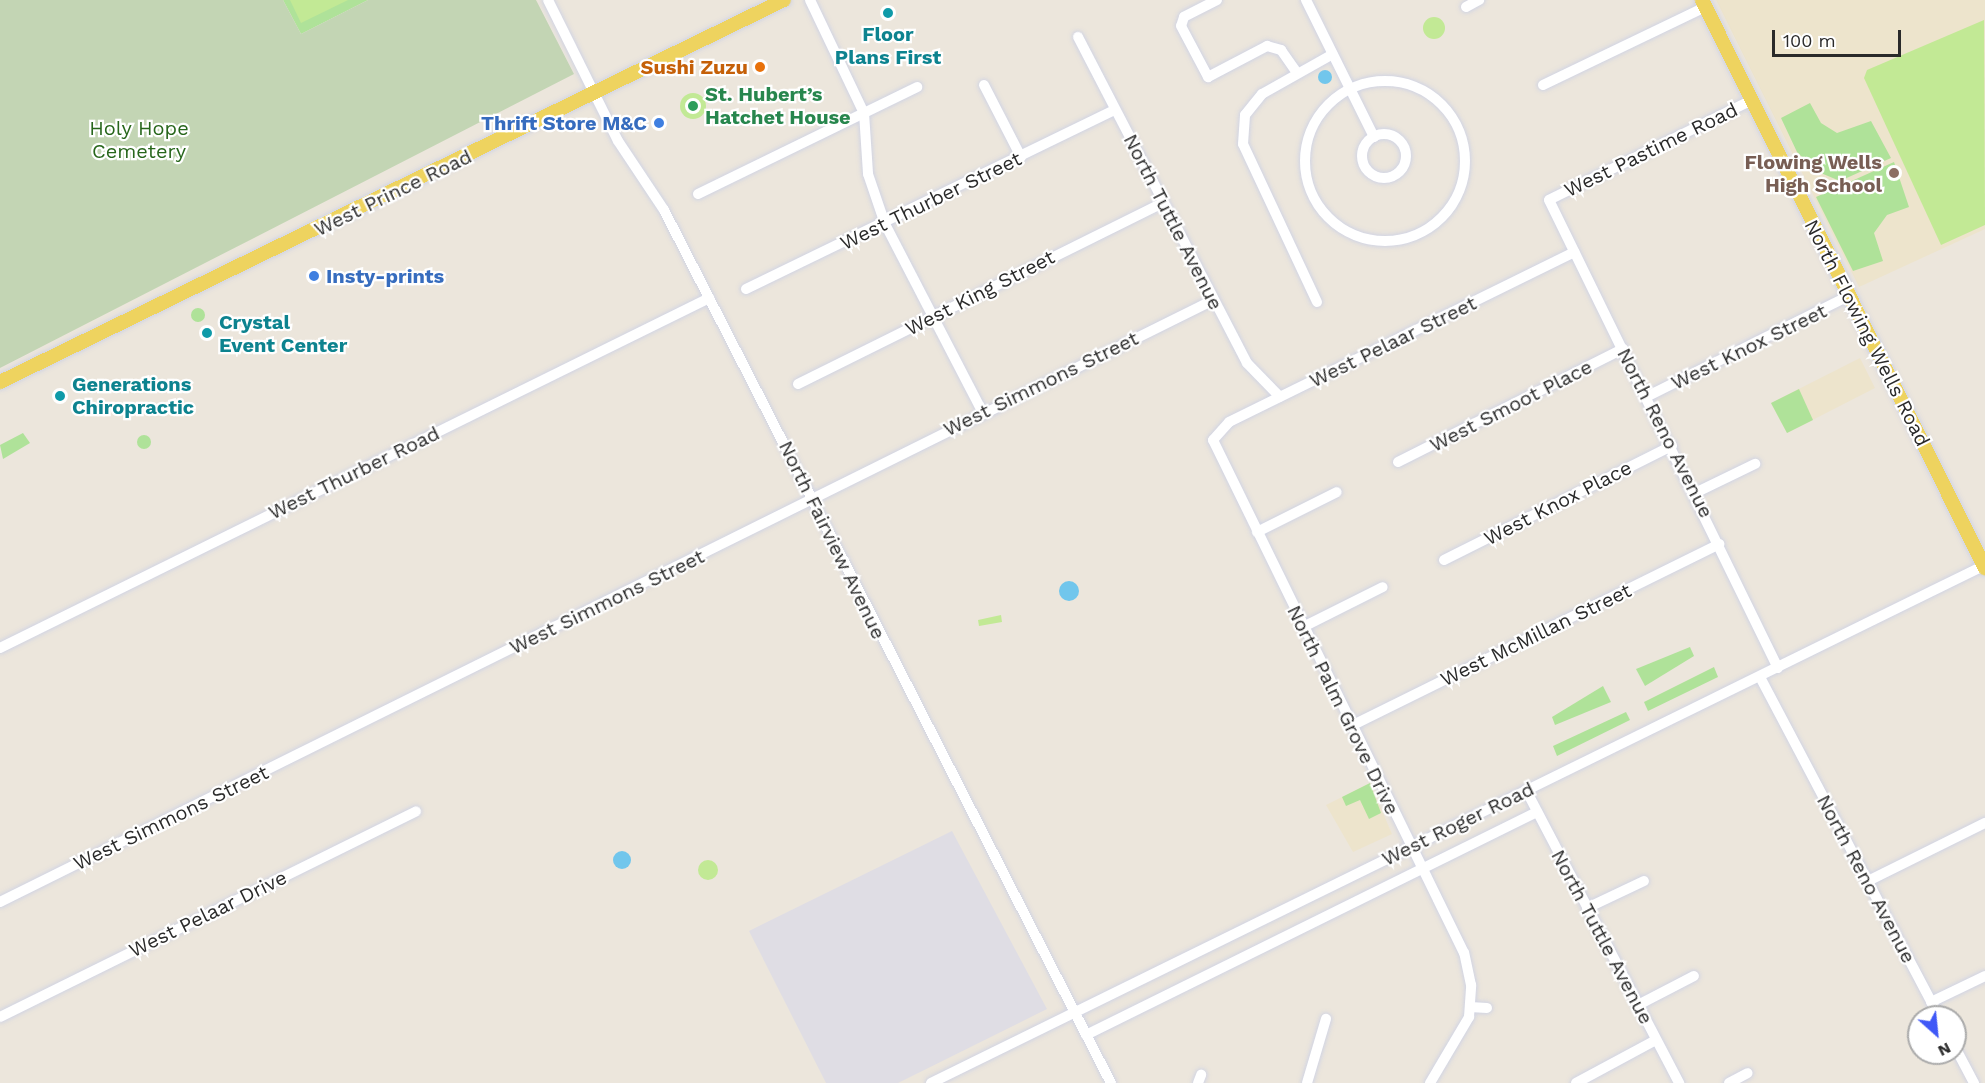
<!DOCTYPE html>
<html>
<head>
<meta charset="utf-8">
<style>
	body { margin:0 }
	#map { position:relative; width:1985px; height:1083px; overflow:hidden; background:#ece6dc; font-family:"Work Sans",sans-serif }
	div>[style] { position:absolute }
	.industrial>* { inset:0; background:#dfdde4 }
	.education>* { inset:0; background:#ede4cc }
	.green>* { inset:0; background:#afe299 }
	.round { border-radius:50% }
	.cemetery>* { inset:0; background:#c3d5b4 }
	.pitch>* { inset:0; background:#c2e995 }
	.water>* { inset:0; background:#71c6ec }
	.roads { filter:drop-shadow(0 0 2px #d1d4e3) drop-shadow(0 0 2px #d1d4e3) }
	.minor>* { height:10px; margin:-5px; padding:0 5px; transform-origin:5px; border-radius:5px; background:#fff }
	.minor>.ring { margin:-5px; padding:0; box-sizing:content-box; background:none; border:10px solid #fff; border-radius:50% }
	.major>* { height:14px; margin:-7px; padding:0 7px; transform-origin:7px; border-radius:7px; background:#eed35f }
	.dots>* { width:16px; height:16px; translate:-50% -50%; box-sizing:border-box; border:3px solid #fff; border-radius:50% }
	span { translate:-50% -50%; white-space:nowrap; text-align:center; line-height:1.15; -webkit-text-stroke:4.5px #fff; paint-order:stroke }
	.culture-label { font-size:20px; color:#0d838f; font-weight:700 }
	.left { translate:0 -50%; text-align:left }
	.food-label { font-size:20px; color:#c56008; font-weight:700 }
	.right { translate:-100% -50%; text-align:right }
	.leisure-label { font-size:20px; color:#27864d; font-weight:700 }
	.shop-label { font-size:20px; color:#366cbe; font-weight:700 }
	.park-label { font-size:20px; color:#27661b }
	.street-label { font-size:20px; color:#2a2a2a }
	.education-label { font-size:20px; color:#785e54; font-weight:700 }
	.north { position:absolute; left:1907px; top:1005px; width:60px; height:60px; box-sizing:border-box; background:#fff; border:2px solid #aaa; border-radius:50%; rotate:153deg; font-size:16px; font-weight:700; line-height:24px; text-align:center; color:#2a2a2a }
	.north::after { content:''; display:block; margin:auto; width:21px; height:27px; background:#3f58f7; clip-path:polygon(50% 0,100% 100%,50% 72%,0 100%) }
	.scale { position:absolute; left:1772px; top:30px; width:129px; height:27px; box-sizing:border-box; border:3px solid #2a2a2a; border-top:0; padding-left:8px; font-size:18px; line-height:21px; white-space:nowrap; color:#2a2a2a; -webkit-text-stroke:4px #fff; paint-order:stroke }
</style>
</head>
<body>
<div id="map">
	<div class="industrial">
		<i style="clip-path:polygon(952px 831px,1047px 1009px,898px 1083px,826px 1083px,749px 931px)"></i>
	</div>
	<div class="education">
		<i style="clip-path:polygon(1716px 0,1985px 0,1985px 229px,1859px 287px)"></i>
		<i style="clip-path:polygon(1860px 358px,1875px 388px,1787px 433px,1771px 403px)"></i>
		<i style="clip-path:polygon(1370px 783px,1392px 834px,1353px 852px,1326px 805px)"></i>
	</div>
	<div class="green">
		<i style="clip-path:polygon(283px 0,368px 0,301px 34px)"></i>
		<i style="clip-path:polygon(1810px 103px,1821px 123px,1837px 133px,1871px 121px,1891px 158px,1840px 181px,1816px 171px,1797px 152px,1781px 118px)"></i>
		<i style="clip-path:polygon(1894px 162px,1909px 207px,1887px 215px,1874px 233px,1883px 261px,1853px 271px,1816px 197px)"></i>
		<i class="round" style="left:191px;top:308px;width:14px;height:14px"></i>
		<i style="clip-path:polygon(1799px 389px,1813px 420px,1787px 433px,1771px 403px)"></i>
		<i style="clip-path:polygon(23px 433px,30px 443px,3px 459px,0 445px)"></i>
		<i class="round" style="left:137px;top:435px;width:14px;height:14px"></i>
		<i style="clip-path:polygon(1690px 647px,1694px 656px,1645px 686px,1636px 669px)"></i>
		<i style="clip-path:polygon(1714px 667px,1718px 677px,1648px 711px,1644px 702px)"></i>
		<i style="clip-path:polygon(1603px 686px,1611px 702px,1555px 725px,1552px 717px)"></i>
		<i style="clip-path:polygon(1626px 712px,1630px 720px,1557px 756px,1553px 746px)"></i>
		<i style="clip-path:polygon(1370px 783px,1381px 813px,1369px 819px,1360px 800px,1346px 806px,1342px 797px)"></i>
	</div>
	<div class="cemetery">
		<i style="clip-path:polygon(0 0,283px 0,301px 34px,368px 0,536px 0,574px 74px,0 368px)"></i>
	</div>
	<div class="pitch">
		<i style="clip-path:polygon(290px 0,348px 0,301px 23px)"></i>
		<i class="round" style="left:1423px;top:17px;width:22px;height:22px"></i>
		<i style="clip-path:polygon(1984px 20px,1985px 225px,1941px 245px,1864px 78px,1867px 70px)"></i>
		<i class="round" style="left:680px;top:93px;width:26px;height:26px"></i>
		<i style="clip-path:polygon(1001px 615px,1002px 622px,979px 626px,978px 620px)"></i>
		<i class="round" style="left:698px;top:860px;width:20px;height:20px"></i>
	</div>
	<div class="water">
		<i class="round" style="left:1318px;top:70px;width:14px;height:14px"></i>
		<i class="round" style="left:1059px;top:581px;width:20px;height:20px"></i>
		<i class="round" style="left:613px;top:851px;width:18px;height:18px"></i>
	</div>
	<div class="roads">
		<div class="minor">
			<i style="left:548px;top:0;width:157px;rotate:63.6deg"></i>
			<i style="left:618px;top:141px;width:83px;rotate:56.3deg"></i>
			<i style="left:664px;top:210px;width:981px;rotate:62.89deg"></i>
			<i style="left:810px;top:0;width:125px;rotate:64.5deg"></i>
			<i style="left:864px;top:113px;width:61px;rotate:86.2deg"></i>
			<i style="left:868px;top:174px;width:53px;rotate:71.2deg"></i>
			<i style="left:885px;top:224px;width:213px;rotate:62.6deg"></i>
			<i style="left:1217px;top:0;width:37px;rotate:153deg"></i>
			<i style="left:1184px;top:17px;width:9px;rotate:108deg"></i>
			<i style="left:1181px;top:26px;width:58px;rotate:62.1deg"></i>
			<i style="left:1208px;top:77px;width:67px;rotate:-27.7deg"></i>
			<i style="left:1267px;top:46px;width:15px;rotate:16deg"></i>
			<i style="left:1281px;top:50px;width:28px;rotate:55deg"></i>
			<i style="left:1306px;top:0;width:153px;rotate:63.6deg"></i>
			<i style="left:1466px;top:7px;width:15px;rotate:-28deg"></i>
			<i style="left:1078px;top:37px;width:367px;rotate:62.6deg"></i>
			<i style="left:1247px;top:363px;width:47px;rotate:45.9deg"></i>
			<i class="ring" style="left:1305px;top:81px;width:150px;height:150px"></i>
			<i style="left:984px;top:85px;width:81px;rotate:62.8deg"></i>
			<i style="left:1543px;top:85px;width:180px;rotate:-25.7deg"></i>
			<i style="left:1752px;top:100px;width:226px;rotate:153.8deg"></i>
			<i style="left:1549px;top:200px;width:521px;rotate:63.93deg"></i>
			<i class="ring" style="left:1362px;top:134px;width:34px;height:34px"></i>
			<i style="left:698px;top:194px;width:244px;rotate:-26deg"></i>
			<i style="left:746px;top:289px;width:409px;rotate:-25.9deg"></i>
			<i style="left:1317px;top:302px;width:174px;rotate:-115.1deg"></i>
			<i style="left:1243px;top:144px;width:29px;rotate:-86deg"></i>
			<i style="left:1245px;top:115px;width:27px;rotate:-51deg"></i>
			<i style="left:1262px;top:94px;width:81px;rotate:-29.4deg"></i>
			<i style="left:798px;top:384px;width:407px;rotate:-26.4deg"></i>
			<i style="left:1648px;top:396px;width:225px;rotate:-26.5deg"></i>
			<i style="left:1398px;top:462px;width:252px;rotate:-26.7deg"></i>
			<i style="left:1695px;top:493px;width:67px;rotate:-25.8deg"></i>
			<i style="left:1257px;top:532px;width:89px;rotate:-26.6deg"></i>
			<i style="left:1444px;top:560px;width:255px;rotate:-26.6deg"></i>
			<i style="left:1303px;top:627px;width:89px;rotate:-26.6deg"></i>
			<i style="left:0;top:648px;width:791px;rotate:-26.27deg"></i>
			<i style="left:1760px;top:677px;width:384px;rotate:62.2deg"></i>
			<i style="left:1351px;top:726px;width:411px;rotate:-26.3deg"></i>
			<i style="left:1526px;top:790px;width:331px;rotate:62.4deg"></i>
			<i style="left:1868px;top:881px;width:131px;rotate:-26.4deg"></i>
			<i style="left:0;top:902px;width:1354px;rotate:-26.39deg"></i>
			<i style="left:1587px;top:908px;width:63px;rotate:-25.3deg"></i>
			<i style="left:1931px;top:1002px;width:60px;rotate:-25.7deg"></i>
			<i style="left:1638px;top:1005px;width:63px;rotate:-27.4deg"></i>
			<i style="left:1470px;top:1007px;width:17px;rotate:3deg"></i>
			<i style="left:0;top:1017px;width:464px;rotate:-26.3deg"></i>
			<i style="left:1086px;top:1035px;width:503px;rotate:-26.31deg"></i>
			<i style="left:1955px;top:1047px;width:41px;rotate:62.2deg"></i>
			<i style="left:931px;top:1083px;width:1174px;rotate:-26.17deg"></i>
			<i style="left:1198px;top:1083px;width:9px;rotate:-69deg"></i>
			<i style="left:1307px;top:1083px;width:67px;rotate:-73.5deg"></i>
			<i style="left:1430px;top:1083px;width:77px;rotate:-59.4deg"></i>
			<i style="left:1469px;top:1017px;width:32px;rotate:-86deg"></i>
			<i style="left:1471px;top:985px;width:33px;rotate:-102deg"></i>
			<i style="left:1464px;top:953px;width:571px;rotate:-116.07deg"></i>
			<i style="left:1213px;top:440px;width:24px;rotate:-48deg"></i>
			<i style="left:1229px;top:422px;width:385px;rotate:-26.2deg"></i>
			<i style="left:1576px;top:1083px;width:91px;rotate:-28.3deg"></i>
			<i style="left:1729px;top:1083px;width:21px;rotate:-28deg"></i>
		</div>
		<div class="major">
			<i style="left:1702px;top:0;width:635px;rotate:63.52deg"></i>
			<i style="left:0;top:382px;width:872px;rotate:-25.98deg"></i>
		</div>
	</div>
	<div class="dots">
		<i style="left:888px;top:13px;background:#0f9aa8"></i>
		<i style="left:760px;top:67px;background:#e8710a"></i>
		<i style="left:693px;top:106px;background:#2e9e5b"></i>
		<i style="left:659px;top:123px;background:#3f7fe0"></i>
		<i style="left:1894px;top:173px;background:#8d6e63"></i>
		<i style="left:314px;top:276px;background:#3f7fe0"></i>
		<i style="left:207px;top:333px;background:#0f9aa8"></i>
		<i style="left:60px;top:396px;background:#0f9aa8"></i>
	</div>
	<div class="culture-label">
		<span style="left:888px;top:46px">Floor<br>Plans First</span>
		<span class="left" style="left:219px;top:334px">Crystal<br>Event Center</span>
		<span class="left" style="left:72px;top:396px">Generations<br>Chiropractic</span>
	</div>
	<div class="food-label">
		<span class="right" style="left:748px;top:67px">Sushi Zuzu</span>
	</div>
	<div class="leisure-label">
		<span class="left" style="left:705px;top:106px">St. Hubert’s<br>Hatchet House</span>
	</div>
	<div class="shop-label">
		<span class="right" style="left:647px;top:123px">Thrift Store M&amp;C</span>
		<span class="left" style="left:326px;top:276px">Insty-prints</span>
	</div>
	<div class="park-label">
		<span style="left:139px;top:140px">Holy Hope<br>Cemetery</span>
	</div>
	<div class="street-label">
		<span style="left:1651px;top:150px;rotate:-26deg">West Pastime Road</span>
		<span style="left:393px;top:193px;rotate:-26deg">West Prince Road</span>
		<span style="left:931px;top:201px;rotate:-26deg">West Thurber Street</span>
		<span style="left:1173px;top:222px;rotate:63deg">North Tuttle Avenue</span>
		<span style="left:980px;top:293px;rotate:-27deg">West King Street</span>
		<span style="left:1867px;top:333px;rotate:63deg">North Flowing Wells Road</span>
		<span style="left:1393px;top:342px;rotate:-26deg">West Pelaar Street</span>
		<span style="left:1749px;top:347px;rotate:-26deg">West Knox Street</span>
		<span style="left:1041px;top:384px;rotate:-26deg">West Simmons Street</span>
		<span style="left:1511px;top:406px;rotate:-27deg">West Smoot Place</span>
		<span style="left:1665px;top:433px;rotate:63deg">North Reno Avenue</span>
		<span style="left:354px;top:473px;rotate:-26deg">West Thurber Road</span>
		<span style="left:1558px;top:503px;rotate:-27deg">West Knox Place</span>
		<span style="left:832px;top:540px;rotate:64deg">North Fairview Avenue</span>
		<span style="left:607px;top:602px;rotate:-26deg">West Simmons Street</span>
		<span style="left:1536px;top:635px;rotate:-26deg">West McMillan Street</span>
		<span style="left:1343px;top:710px;rotate:64deg">North Palm Grove Drive</span>
		<span style="left:171px;top:818px;rotate:-26deg">West Simmons Street</span>
		<span style="left:1458px;top:824px;rotate:-26deg">West Roger Road</span>
		<span style="left:1866px;top:879px;rotate:62deg">North Reno Avenue</span>
		<span style="left:208px;top:914px;rotate:-26deg">West Pelaar Drive</span>
		<span style="left:1602px;top:937px;rotate:62deg">North Tuttle Avenue</span>
	</div>
	<div class="education-label">
		<span class="right" style="left:1882px;top:174px">Flowing Wells<br>High School</span>
	</div>
	<div class="north">N</div>
	<div class="scale">100 m</div>
</div>
</body>
</html>
